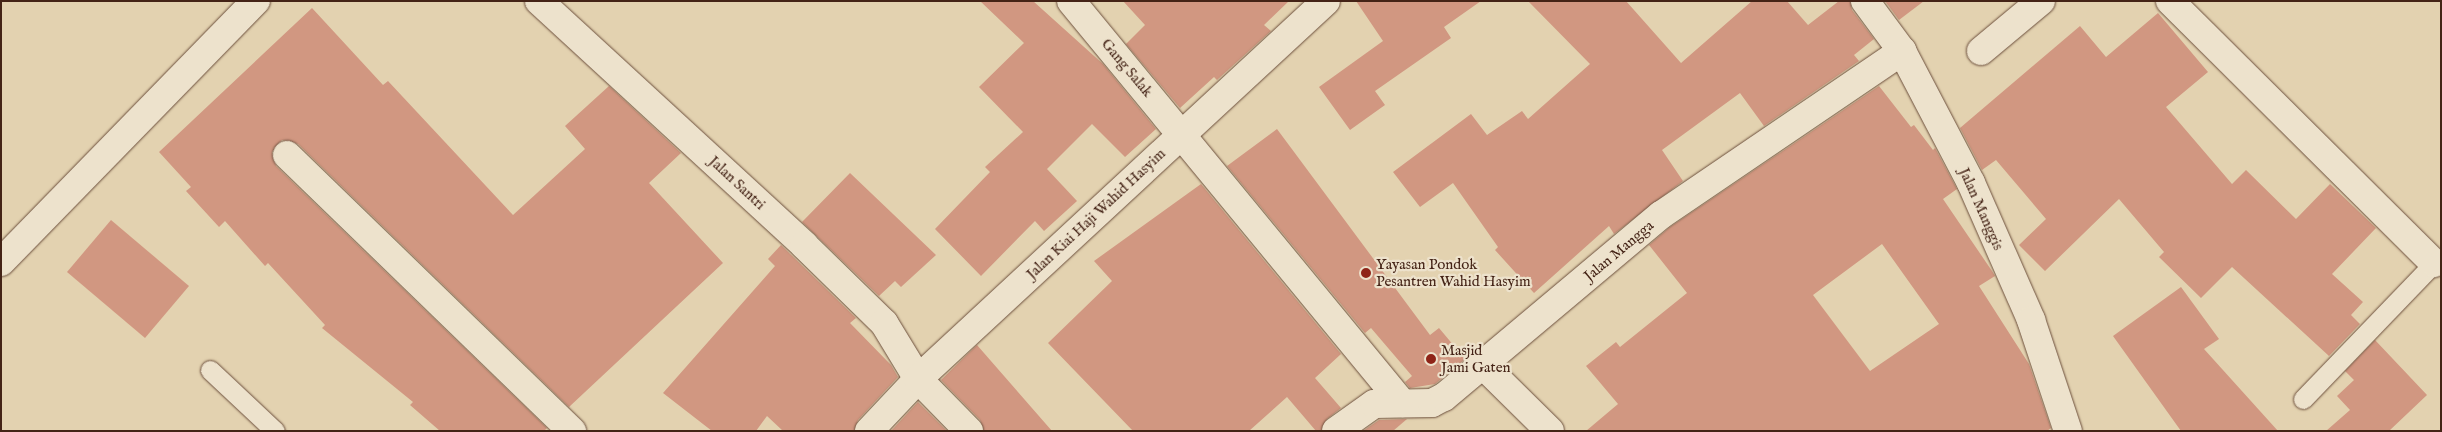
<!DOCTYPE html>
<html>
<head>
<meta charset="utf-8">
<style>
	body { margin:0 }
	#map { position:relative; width:2442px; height:432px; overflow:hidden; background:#e3d2b0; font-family:"IM FELL English",serif }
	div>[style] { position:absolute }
	.building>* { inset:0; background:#d19781 }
	.roads { filter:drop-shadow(0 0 1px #6c4f3c) drop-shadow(0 0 1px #6c4f3c) }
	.service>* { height:19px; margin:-9.5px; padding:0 9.5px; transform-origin:9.5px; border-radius:9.5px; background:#ede2cc }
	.minor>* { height:28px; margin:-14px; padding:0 14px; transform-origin:14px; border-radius:14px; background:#ede2cc }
	.tertiary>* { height:28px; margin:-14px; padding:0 14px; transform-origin:14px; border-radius:14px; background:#ede2cc }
	.secondary>* { height:28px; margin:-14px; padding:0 14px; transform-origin:14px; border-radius:14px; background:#ede2cc }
	.dots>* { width:14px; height:14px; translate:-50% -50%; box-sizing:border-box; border:2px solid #ede2cc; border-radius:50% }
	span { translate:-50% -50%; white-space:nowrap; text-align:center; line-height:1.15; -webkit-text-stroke:4.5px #ede2cc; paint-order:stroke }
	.street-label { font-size:15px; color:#442316 }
	.poi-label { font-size:15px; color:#442316 }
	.left { translate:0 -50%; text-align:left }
	.frame { position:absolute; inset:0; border:2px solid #442316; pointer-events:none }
</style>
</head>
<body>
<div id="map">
	<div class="building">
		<i style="clip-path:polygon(980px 1px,1033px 1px,1103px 64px,1156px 129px,1125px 157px,1092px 124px,1047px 169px,1077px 201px,1044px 231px,1035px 221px,981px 276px,935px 229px,990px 172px,985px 167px,1023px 132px,979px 87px,1024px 43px)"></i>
		<i style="clip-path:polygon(1123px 1px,1289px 1px,1264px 25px,1271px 31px,1217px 80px,1214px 77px,1180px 108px,1126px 44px,1145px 25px)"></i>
		<i style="clip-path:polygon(1356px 1px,1481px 1px,1444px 27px,1451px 38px,1375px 91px,1385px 105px,1350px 130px,1319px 87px,1383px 41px)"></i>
		<i style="clip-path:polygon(1528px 1px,1626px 1px,1681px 63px,1752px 1px,1787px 1px,1808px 25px,1839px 1px,1850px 1px,1852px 10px,1874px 39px,1854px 55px,1859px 61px,1764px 126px,1740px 93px,1662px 150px,1683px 181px,1614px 234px,1609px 226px,1534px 293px,1495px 250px,1498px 247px,1453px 183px,1420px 207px,1393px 172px,1471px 114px,1487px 135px,1522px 111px,1528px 119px,1590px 64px)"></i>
		<i style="clip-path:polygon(1885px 1px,1924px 1px,1899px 20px)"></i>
		<i style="clip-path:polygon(312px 8px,383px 85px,388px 81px,513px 215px,585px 149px,565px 126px,609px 86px,681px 153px,649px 183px,723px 263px,569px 407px,298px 144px,282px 140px,272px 152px,276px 166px,547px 428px,544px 431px,440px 431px,410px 405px,413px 402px,322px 328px,325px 325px,268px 263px,265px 266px,225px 221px,219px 227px,186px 191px,191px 187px,159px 152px)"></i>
		<i style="clip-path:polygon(2158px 13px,2208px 72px,2166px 107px,2232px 184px,2246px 170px,2296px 219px,2330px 184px,2376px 228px,2332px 274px,2363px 302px,2351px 315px,2360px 324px,2329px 356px,2232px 267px,2201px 298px,2159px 257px,2164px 252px,2119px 199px,2045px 271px,2019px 245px,2046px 219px,1996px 160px,1982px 170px,1960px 128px,2080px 26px,2106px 57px)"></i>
		<i style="clip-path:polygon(evenodd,1879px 86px,1911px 127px,1914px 125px,1933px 150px,1935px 148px,1957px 189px,1943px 199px,1992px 271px,1995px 276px,1979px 286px,2029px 364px,2051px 428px,2047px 431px,1586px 431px,1618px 404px,1586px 366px,1616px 342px,1620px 347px,1687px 293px,1649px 245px,1670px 227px,1879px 86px,1882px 244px,1939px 324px,1870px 371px,1813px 295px,1882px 244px)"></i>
		<i style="clip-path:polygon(1277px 129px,1430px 335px,1439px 328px,1465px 359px,1435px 384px,1410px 388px,1405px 382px,1412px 376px,1371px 328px,1365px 333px,1227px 166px)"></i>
		<i style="clip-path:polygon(850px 173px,936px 255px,901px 287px,895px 281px,879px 296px,802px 222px)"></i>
		<i style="clip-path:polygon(1201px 184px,1341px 354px,1315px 378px,1341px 408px,1327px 419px,1321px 431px,1316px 431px,1287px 397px,1249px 431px,1133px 431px,1048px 343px,1112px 281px,1094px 261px)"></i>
		<i style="clip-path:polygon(111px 220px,189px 286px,145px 338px,67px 272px)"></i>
		<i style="clip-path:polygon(781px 245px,856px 318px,850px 323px,891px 365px,898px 377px,858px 420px,854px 431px,783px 431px,767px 416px,756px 431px,712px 431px,663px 393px,775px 266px,768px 259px)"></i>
		<i style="clip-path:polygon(2181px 287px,2219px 339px,2204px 349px,2278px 431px,2181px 431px,2113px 336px)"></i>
		<i style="clip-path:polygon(2375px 340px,2427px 395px,2389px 431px,2326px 431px,2350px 410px,2337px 396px,2354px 380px,2345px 371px)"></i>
		<i style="clip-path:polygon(977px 345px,1052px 431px,984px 431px,980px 420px,941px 380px)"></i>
		<i style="clip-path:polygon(918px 402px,947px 431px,891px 431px)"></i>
		<i style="clip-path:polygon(1407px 419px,1393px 431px,1363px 431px,1379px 420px)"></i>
	</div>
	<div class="roads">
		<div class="service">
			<i style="left:210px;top:370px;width:89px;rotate:43.2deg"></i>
			<i style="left:2303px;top:399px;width:189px;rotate:-46.1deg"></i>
		</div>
		<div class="minor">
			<i style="left:539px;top:1px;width:360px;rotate:42.6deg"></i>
			<i style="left:804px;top:245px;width:112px;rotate:44.3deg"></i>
			<i style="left:884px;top:323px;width:66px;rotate:58.7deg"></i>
			<i style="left:918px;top:379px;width:73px;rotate:45.6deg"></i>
			<i style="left:1071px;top:1px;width:521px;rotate:50.53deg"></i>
			<i style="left:2170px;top:1px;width:372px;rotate:44.8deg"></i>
			<i style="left:1981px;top:51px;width:78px;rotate:-39.8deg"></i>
			<i style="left:287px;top:155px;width:397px;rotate:44.1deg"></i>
			<i style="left:1px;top:262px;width:365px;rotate:-45.7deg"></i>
			<i style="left:1483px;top:365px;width:94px;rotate:44.6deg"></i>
			<i style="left:1336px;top:431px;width:47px;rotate:-35.4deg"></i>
			<i style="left:1374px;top:404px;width:58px;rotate:-1deg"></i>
			<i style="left:1432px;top:403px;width:13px;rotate:-27deg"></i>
			<i style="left:1444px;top:397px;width:283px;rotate:-40deg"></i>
			<i style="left:1661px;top:215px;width:292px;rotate:-34.2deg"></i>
		</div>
		<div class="tertiary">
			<i style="left:1865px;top:1px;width:62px;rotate:53.5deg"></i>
			<i style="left:1902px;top:51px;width:149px;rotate:62.4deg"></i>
			<i style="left:1971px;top:183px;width:150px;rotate:66.3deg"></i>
			<i style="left:2031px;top:320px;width:117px;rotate:71.6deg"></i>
		</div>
		<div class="secondary">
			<i style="left:869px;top:431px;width:71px;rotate:-46.7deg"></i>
			<i style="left:918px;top:379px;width:556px;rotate:-42.81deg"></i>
		</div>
	</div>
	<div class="dots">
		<i style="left:1366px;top:273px;background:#8f2418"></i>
		<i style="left:1431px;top:359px;background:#8f2418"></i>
	</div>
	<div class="street-label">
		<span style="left:1127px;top:68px;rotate:50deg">Gang Salak</span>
		<span style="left:737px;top:183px;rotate:43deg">Jalan Santri</span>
		<span style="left:1981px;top:209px;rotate:66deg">Jalan Manggis</span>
		<span style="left:1096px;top:214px;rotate:-43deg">Jalan Kiai Haji Wahid Hasyim</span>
		<span style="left:1619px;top:251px;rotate:-40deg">Jalan Mangga</span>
	</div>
	<div class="poi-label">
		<span class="left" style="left:1376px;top:273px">Yayasan Pondok<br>Pesantren Wahid Hasyim</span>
		<span class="left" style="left:1441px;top:359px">Masjid<br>Jami Gaten</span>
	</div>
	<div class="frame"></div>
</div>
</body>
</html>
